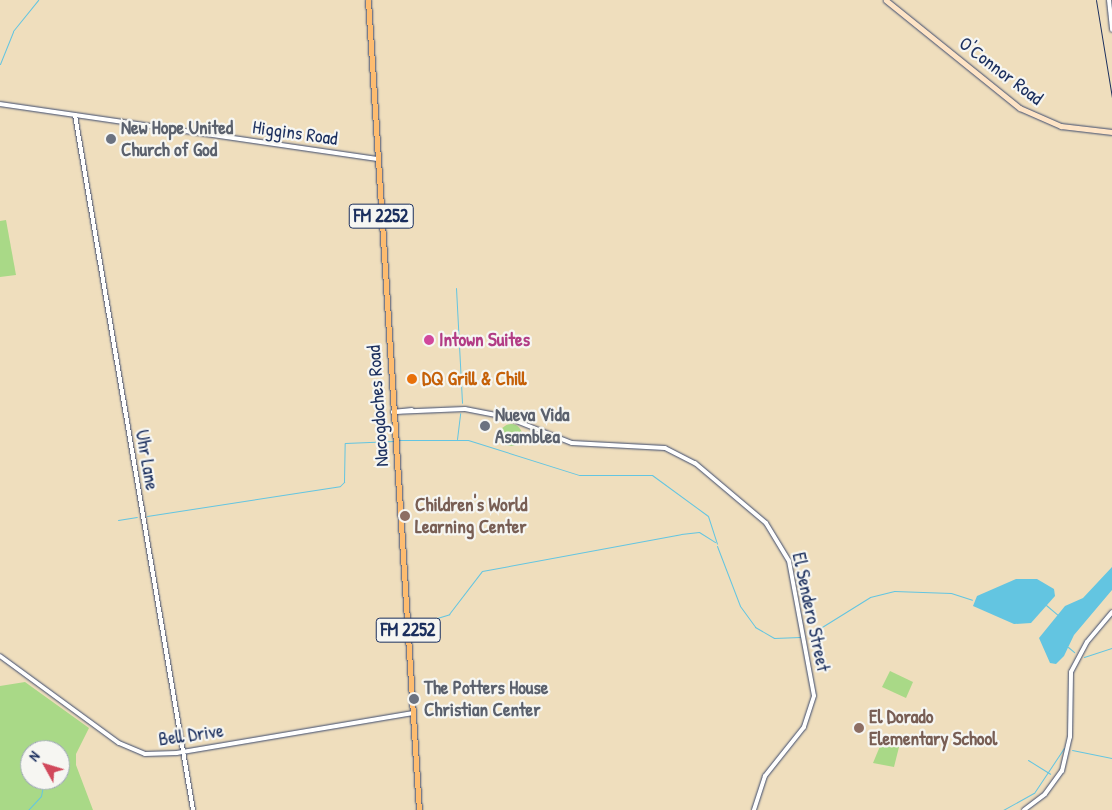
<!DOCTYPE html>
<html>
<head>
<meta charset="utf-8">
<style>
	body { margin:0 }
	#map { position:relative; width:1112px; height:810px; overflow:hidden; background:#efdebd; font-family:"Patrick Hand",sans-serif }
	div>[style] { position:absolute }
	.green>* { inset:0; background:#a9d987 }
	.round { border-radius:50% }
	.water>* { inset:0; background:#63c5e1 }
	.stream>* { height:1px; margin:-0.5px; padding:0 0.5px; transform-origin:0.5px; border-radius:0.5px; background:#63c5e1 }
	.roads { filter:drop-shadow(0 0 1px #3b496c) drop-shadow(0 0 1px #3b496c) }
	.tertiary>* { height:4px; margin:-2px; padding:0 2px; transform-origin:2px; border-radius:2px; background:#fff }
	.secondary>* { height:4.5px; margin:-2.25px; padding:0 2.25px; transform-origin:2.25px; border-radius:2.25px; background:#fee4c6 }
	.primary>* { height:5px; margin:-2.5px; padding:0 2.5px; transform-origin:2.5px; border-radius:2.5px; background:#fdbc70 }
	.rail>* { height:1px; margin:-0.5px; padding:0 0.5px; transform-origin:0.5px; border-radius:0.5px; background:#1b2f5e }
	.dots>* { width:14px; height:14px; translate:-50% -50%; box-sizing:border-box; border:2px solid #f6f6f2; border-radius:50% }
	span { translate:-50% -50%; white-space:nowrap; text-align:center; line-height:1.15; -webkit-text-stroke:4.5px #f6f6f2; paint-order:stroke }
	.shield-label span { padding:1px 4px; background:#f6f6f2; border:1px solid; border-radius:4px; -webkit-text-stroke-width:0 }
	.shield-label { font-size:18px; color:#1b2f5e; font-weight:700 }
	.street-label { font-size:19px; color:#1b2f5e }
	.worship-label { font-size:19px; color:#5b616d; font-weight:700 }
	.left { translate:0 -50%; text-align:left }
	.hotel-label { font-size:19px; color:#b23c85; font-weight:700 }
	.food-label { font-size:19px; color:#c56008; font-weight:700 }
	.education-label { font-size:19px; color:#785e54; font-weight:700 }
	.north { position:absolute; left:20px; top:740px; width:50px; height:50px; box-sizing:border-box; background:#f6f6f2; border:1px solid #9ea6b7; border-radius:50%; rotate:309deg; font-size:14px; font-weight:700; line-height:20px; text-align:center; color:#1b2f5e }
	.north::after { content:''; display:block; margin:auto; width:18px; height:22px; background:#d1495b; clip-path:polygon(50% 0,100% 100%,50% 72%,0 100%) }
</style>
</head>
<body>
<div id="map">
	<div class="green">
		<i style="clip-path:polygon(6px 220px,16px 275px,0 277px,0 221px)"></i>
		<i class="round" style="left:500px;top:424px;width:22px;height:22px"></i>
		<i style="clip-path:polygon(890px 671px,913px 682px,906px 698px,882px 687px)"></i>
		<i style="clip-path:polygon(evenodd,25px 682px,89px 728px,76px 754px,76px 765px,93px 810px,0 810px,0 686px,25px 682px,30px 750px,60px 750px,60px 780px,30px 780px,30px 750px)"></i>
		<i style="clip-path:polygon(883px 739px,900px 743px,894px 767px,873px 763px)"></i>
	</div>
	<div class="water">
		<i style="clip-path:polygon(1112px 567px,1112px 590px,1074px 635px,1064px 656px,1056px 664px,1050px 663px,1039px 638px,1065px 606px,1083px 598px)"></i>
		<i style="clip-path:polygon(1016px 579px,1037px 579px,1054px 589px,1055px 596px,1031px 623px,1014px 624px,973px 606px,977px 596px)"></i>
	</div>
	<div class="stream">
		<i style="left:0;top:64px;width:35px;rotate:-68deg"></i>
		<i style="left:13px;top:31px;width:40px;rotate:-51deg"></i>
		<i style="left:456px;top:288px;width:115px;rotate:87deg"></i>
		<i style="left:457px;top:439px;width:26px;rotate:-83deg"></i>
		<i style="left:398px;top:440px;width:70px"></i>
		<i style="left:468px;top:440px;width:116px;rotate:17.5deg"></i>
		<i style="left:579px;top:475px;width:73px"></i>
		<i style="left:652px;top:475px;width:69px;rotate:36.2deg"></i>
		<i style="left:708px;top:516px;width:29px;rotate:72deg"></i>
		<i style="left:147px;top:516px;width:195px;rotate:-8.8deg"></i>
		<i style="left:340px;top:486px;width:6px;rotate:-45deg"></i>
		<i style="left:344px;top:482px;width:39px;rotate:-89deg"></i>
		<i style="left:345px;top:443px;width:49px;rotate:-2.3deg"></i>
		<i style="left:118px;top:520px;width:19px;rotate:-9deg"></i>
		<i style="left:717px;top:546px;width:64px;rotate:69deg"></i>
		<i style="left:740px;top:606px;width:26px;rotate:54deg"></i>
		<i style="left:755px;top:627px;width:22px;rotate:30deg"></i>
		<i style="left:774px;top:638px;width:26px;rotate:-2deg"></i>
		<i style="left:1046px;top:605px;width:16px;rotate:40deg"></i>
		<i style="left:414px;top:625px;width:37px;rotate:-17deg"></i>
		<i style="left:449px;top:614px;width:54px;rotate:-52.5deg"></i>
		<i style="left:482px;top:571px;width:202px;rotate:-10.5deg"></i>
		<i style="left:681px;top:534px;width:18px;rotate:-6deg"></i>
		<i style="left:699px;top:532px;width:19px;rotate:32deg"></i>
		<i style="left:809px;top:635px;width:72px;rotate:-31.9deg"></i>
		<i style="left:870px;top:597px;width:25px;rotate:-14deg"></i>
		<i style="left:894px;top:591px;width:57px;rotate:2deg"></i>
		<i style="left:951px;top:593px;width:22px;rotate:18deg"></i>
		<i style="left:1068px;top:647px;width:8px;rotate:40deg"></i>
		<i style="left:1084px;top:657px;width:29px;rotate:-18deg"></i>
		<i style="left:1072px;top:750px;width:41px;rotate:11.3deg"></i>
		<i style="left:1028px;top:760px;width:26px;rotate:32deg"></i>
		<i style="left:28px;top:810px;width:19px;rotate:-47deg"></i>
		<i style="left:41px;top:796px;width:16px;rotate:-79deg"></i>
		<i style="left:1003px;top:810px;width:35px;rotate:-29deg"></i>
		<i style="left:1034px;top:793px;width:54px;rotate:-56.3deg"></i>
	</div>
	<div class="roads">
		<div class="tertiary">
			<i style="left:1109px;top:0;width:30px;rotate:84deg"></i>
			<i style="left:0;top:104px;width:381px;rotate:8.3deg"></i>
			<i style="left:75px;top:115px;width:705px;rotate:80.36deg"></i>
			<i style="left:393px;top:412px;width:72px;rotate:-2.4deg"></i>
			<i style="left:465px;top:409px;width:42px;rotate:11deg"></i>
			<i style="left:506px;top:417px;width:71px;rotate:21.5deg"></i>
			<i style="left:572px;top:443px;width:93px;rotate:3.1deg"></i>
			<i style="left:665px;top:448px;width:34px;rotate:27deg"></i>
			<i style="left:695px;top:463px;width:93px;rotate:40.2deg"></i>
			<i style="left:766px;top:523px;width:44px;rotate:58.8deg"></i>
			<i style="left:789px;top:561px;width:137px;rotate:79.5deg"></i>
			<i style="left:814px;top:696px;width:33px;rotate:108deg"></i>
			<i style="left:804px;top:727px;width:63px;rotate:128.5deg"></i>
			<i style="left:765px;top:776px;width:36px;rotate:108deg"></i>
			<i style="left:393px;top:412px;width:19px;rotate:-6deg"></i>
			<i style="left:0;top:656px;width:147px;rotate:36.2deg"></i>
			<i style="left:119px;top:743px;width:28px;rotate:23deg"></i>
			<i style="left:145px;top:754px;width:32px;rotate:-2deg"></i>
			<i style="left:177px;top:753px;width:239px;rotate:-9.6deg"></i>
			<i style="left:1024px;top:810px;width:26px;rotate:-37deg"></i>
			<i style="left:1045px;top:794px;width:29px;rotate:-54deg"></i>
			<i style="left:1062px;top:771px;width:35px;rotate:-77deg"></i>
			<i style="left:1070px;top:737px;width:65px;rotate:-89.1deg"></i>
			<i style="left:1071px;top:672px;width:34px;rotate:-62deg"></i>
			<i style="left:1087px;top:642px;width:39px;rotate:-50deg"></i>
		</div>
		<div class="secondary">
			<i style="left:886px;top:0;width:172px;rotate:38.9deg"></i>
			<i style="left:1020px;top:108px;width:45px;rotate:23.7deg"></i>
			<i style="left:1061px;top:126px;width:51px;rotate:6.7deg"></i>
		</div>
		<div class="primary">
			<i style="left:368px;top:0;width:812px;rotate:86.4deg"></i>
		</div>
	</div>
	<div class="rail">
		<i style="left:1096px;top:0;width:99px;rotate:80.7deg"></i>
	</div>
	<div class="dots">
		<i style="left:111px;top:139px;background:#6b7280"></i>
		<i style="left:429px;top:340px;background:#d1479c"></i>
		<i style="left:412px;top:379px;background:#e8710a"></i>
		<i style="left:485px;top:426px;background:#6b7280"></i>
		<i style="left:405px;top:516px;background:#8d6e63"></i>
		<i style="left:414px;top:699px;background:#6b7280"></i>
		<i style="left:859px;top:728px;background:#8d6e63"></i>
	</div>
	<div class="shield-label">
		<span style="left:381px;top:216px">FM 2252</span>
		<span style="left:408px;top:630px">FM 2252</span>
	</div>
	<div class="street-label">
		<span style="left:1001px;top:71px;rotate:37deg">O'Connor Road</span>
		<span style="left:295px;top:133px;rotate:8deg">Higgins Road</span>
		<span style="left:378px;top:406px;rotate:-94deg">Nacogdoches Road</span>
		<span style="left:147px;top:460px;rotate:80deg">Uhr Lane</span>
		<span style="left:811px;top:612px;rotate:78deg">El Sendero Street</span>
		<span style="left:191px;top:735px;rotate:-8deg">Bell Drive</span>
	</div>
	<div class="worship-label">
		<span class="left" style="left:121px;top:139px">New Hope United<br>Church of God</span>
		<span class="left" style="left:495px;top:426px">Nueva Vida<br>Asamblea</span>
		<span class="left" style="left:424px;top:699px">The Potters House<br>Christian Center</span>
	</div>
	<div class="hotel-label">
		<span class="left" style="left:439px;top:340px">Intown Suites</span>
	</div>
	<div class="food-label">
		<span class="left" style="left:422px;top:379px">DQ Grill &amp; Chill</span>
	</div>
	<div class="education-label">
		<span class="left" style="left:415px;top:516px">Children's World<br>Learning Center</span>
		<span class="left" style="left:869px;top:728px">El Dorado<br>Elementary School</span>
	</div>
	<div class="north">N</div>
</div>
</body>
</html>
